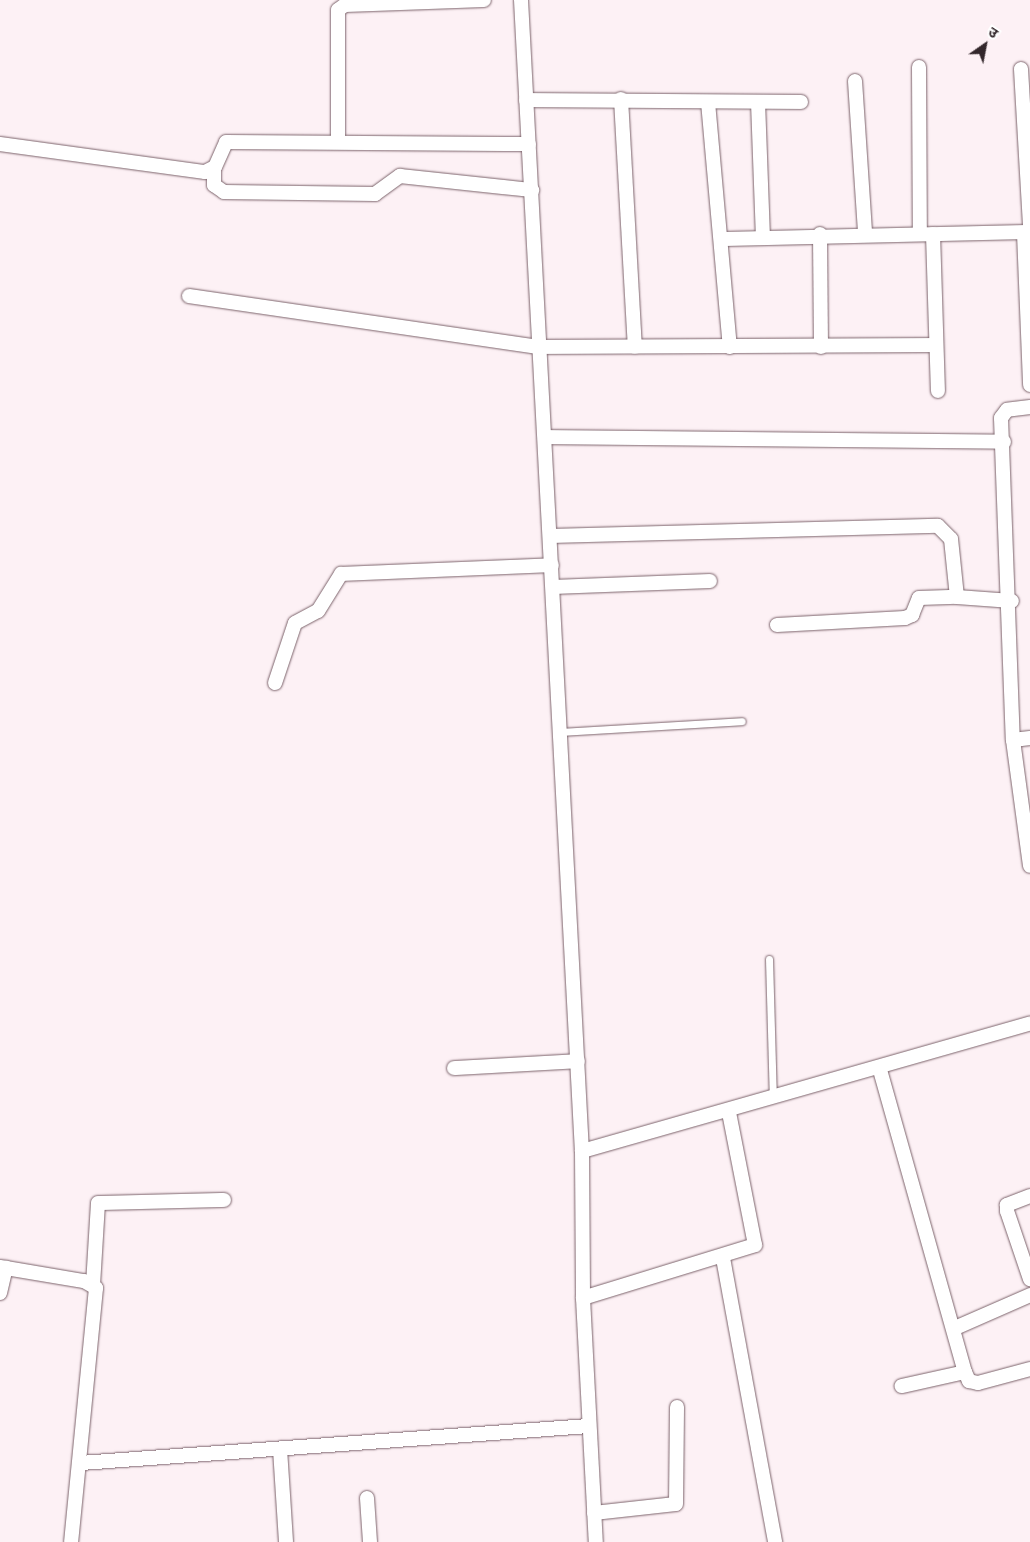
<!DOCTYPE html>
<html>
<head>
<meta charset="utf-8">
<style>
	body { margin:0 }
	#map { position:relative; width:1030px; height:1542px; overflow:hidden; background:#fdf1f5; font-family:"IBM Plex Serif","Noto Sans Devanagari",serif }
	div>[style] { position:absolute }
	.roads { filter:drop-shadow(0 0 1px #7c636b) drop-shadow(0 0 1px #7c636b) }
	.service>* { height:7px; margin:-3.5px; padding:0 3.5px; transform-origin:3.5px; border-radius:3.5px; background:#fff }
	.minor>* { height:14px; margin:-7px; padding:0 7px; transform-origin:7px; border-radius:7px; background:#fff }
	span { translate:-50% -50%; white-space:nowrap; text-align:center; line-height:1.15; -webkit-text-stroke:5px #fff; paint-order:stroke }
	.north { position:absolute; left:960px; top:20px; width:50px; height:50px; -webkit-text-stroke:4px #fff; paint-order:stroke; rotate:33deg; font-size:14px; font-weight:700; line-height:20px; text-align:center; color:#33272b }
	.north::after { content:''; display:block; margin:auto; width:18px; height:22px; background:#33272b; clip-path:polygon(50% 0,100% 100%,50% 72%,0 100%) }
</style>
</head>
<body>
<div id="map">
	<div class="roads">
		<div class="service">
			<i style="left:559px;top:732px;width:183px;rotate:-3.4deg"></i>
			<i style="left:769px;top:959px;width:139px;rotate:88.4deg"></i>
		</div>
		<div class="minor">
			<i style="left:521px;top:0;width:1153px;rotate:86.97deg"></i>
			<i style="left:582px;top:1151px;width:147px;rotate:89.6deg"></i>
			<i style="left:583px;top:1298px;width:244px;rotate:87deg"></i>
			<i style="left:919px;top:67px;width:166px;rotate:89.7deg"></i>
			<i style="left:1021px;top:69px;width:157px;rotate:86.7deg"></i>
			<i style="left:855px;top:81px;width:151px;rotate:86.2deg"></i>
			<i style="left:621px;top:99px;width:248px;rotate:86.8deg"></i>
			<i style="left:526px;top:100px;width:275px;rotate:0.4deg"></i>
			<i style="left:708px;top:102px;width:246px;rotate:84.9deg"></i>
			<i style="left:758px;top:102px;width:136px;rotate:87.9deg"></i>
			<i style="left:338px;top:140px;width:130px;rotate:-90deg"></i>
			<i style="left:338px;top:10px;width:9px;rotate:-36deg"></i>
			<i style="left:345px;top:5px;width:139px;rotate:-2.1deg"></i>
			<i style="left:0;top:144px;width:207px;rotate:7.8deg"></i>
			<i style="left:205px;top:172px;width:11px;rotate:-27deg"></i>
			<i style="left:215px;top:167px;width:27px;rotate:-66deg"></i>
			<i style="left:226px;top:142px;width:303px;rotate:0.4deg"></i>
			<i style="left:214px;top:168px;width:17px;rotate:90deg"></i>
			<i style="left:214px;top:185px;width:12px;rotate:35deg"></i>
			<i style="left:224px;top:192px;width:151px;rotate:0.8deg"></i>
			<i style="left:375px;top:194px;width:31px;rotate:-36deg"></i>
			<i style="left:400px;top:176px;width:133px;rotate:6.1deg"></i>
			<i style="left:1024px;top:233px;width:152px;rotate:87.7deg"></i>
			<i style="left:820px;top:234px;width:113px;rotate:89.5deg"></i>
			<i style="left:933px;top:234px;width:157px;rotate:88.2deg"></i>
			<i style="left:721px;top:239px;width:309px;rotate:-1.3deg"></i>
			<i style="left:189px;top:296px;width:353px;rotate:8.3deg"></i>
			<i style="left:538px;top:347px;width:396px;rotate:-0.3deg"></i>
			<i style="left:1030px;top:407px;width:23px;rotate:173deg"></i>
			<i style="left:1007px;top:410px;width:10px;rotate:127deg"></i>
			<i style="left:1001px;top:418px;width:322px;rotate:87.9deg"></i>
			<i style="left:1013px;top:740px;width:127px;rotate:82.3deg"></i>
			<i style="left:547px;top:437px;width:457px;rotate:0.6deg"></i>
			<i style="left:550px;top:536px;width:388px;rotate:-1.5deg"></i>
			<i style="left:938px;top:526px;width:18px;rotate:45deg"></i>
			<i style="left:951px;top:539px;width:58px;rotate:84.1deg"></i>
			<i style="left:957px;top:597px;width:55px;rotate:4.2deg"></i>
			<i style="left:553px;top:587px;width:157px;rotate:-2.2deg"></i>
			<i style="left:777px;top:625px;width:128px;rotate:-3.1deg"></i>
			<i style="left:905px;top:618px;width:8px;rotate:-23deg"></i>
			<i style="left:912px;top:615px;width:18px;rotate:-68deg"></i>
			<i style="left:919px;top:598px;width:38px;rotate:-2deg"></i>
			<i style="left:275px;top:683px;width:63px;rotate:-71.6deg"></i>
			<i style="left:295px;top:623px;width:26px;rotate:-28deg"></i>
			<i style="left:318px;top:611px;width:44px;rotate:-58.1deg"></i>
			<i style="left:341px;top:574px;width:211px;rotate:-2.4deg"></i>
			<i style="left:1013px;top:740px;width:17px;rotate:-7deg"></i>
			<i style="left:454px;top:1068px;width:124px;rotate:-3.2deg"></i>
			<i style="left:880px;top:1070px;width:314px;rotate:74.3deg"></i>
			<i style="left:965px;top:1372px;width:65px;rotate:167.5deg"></i>
			<i style="left:582px;top:1151px;width:466px;rotate:-15.9deg"></i>
			<i style="left:1030px;top:1196px;width:25px;rotate:159deg"></i>
			<i style="left:1007px;top:1205px;width:6px;rotate:90deg"></i>
			<i style="left:1007px;top:1211px;width:72px;rotate:71.3deg"></i>
			<i style="left:723px;top:1258px;width:289px;rotate:79.6deg"></i>
			<i style="left:0;top:1267px;width:85px;rotate:9.5deg"></i>
			<i style="left:84px;top:1281px;width:14px;rotate:30deg"></i>
			<i style="left:96px;top:1288px;width:255px;rotate:95.6deg"></i>
			<i style="left:93px;top:1285px;width:82px;rotate:-86.5deg"></i>
			<i style="left:98px;top:1203px;width:126px;rotate:-1.4deg"></i>
			<i style="left:0;top:1293px;width:26px;rotate:-77deg"></i>
			<i style="left:583px;top:1298px;width:180px;rotate:-17.1deg"></i>
			<i style="left:755px;top:1245px;width:136px;rotate:-101.1deg"></i>
			<i style="left:955px;top:1328px;width:82px;rotate:-23.7deg"></i>
			<i style="left:965px;top:1372px;width:10px;rotate:66deg"></i>
			<i style="left:969px;top:1381px;width:9px;rotate:13deg"></i>
			<i style="left:978px;top:1383px;width:54px;rotate:-15.1deg"></i>
			<i style="left:280px;top:1449px;width:93px;rotate:86.3deg"></i>
			<i style="left:81px;top:1463px;width:509px;rotate:-4.17deg"></i>
			<i style="left:367px;top:1498px;width:44px;rotate:86.1deg"></i>
			<i style="left:594px;top:1513px;width:82px;rotate:-6.3deg"></i>
			<i style="left:676px;top:1504px;width:97px;rotate:-89.4deg"></i>
		</div>
	</div>
	<div class="north">उ</div>
</div>
</body>
</html>
